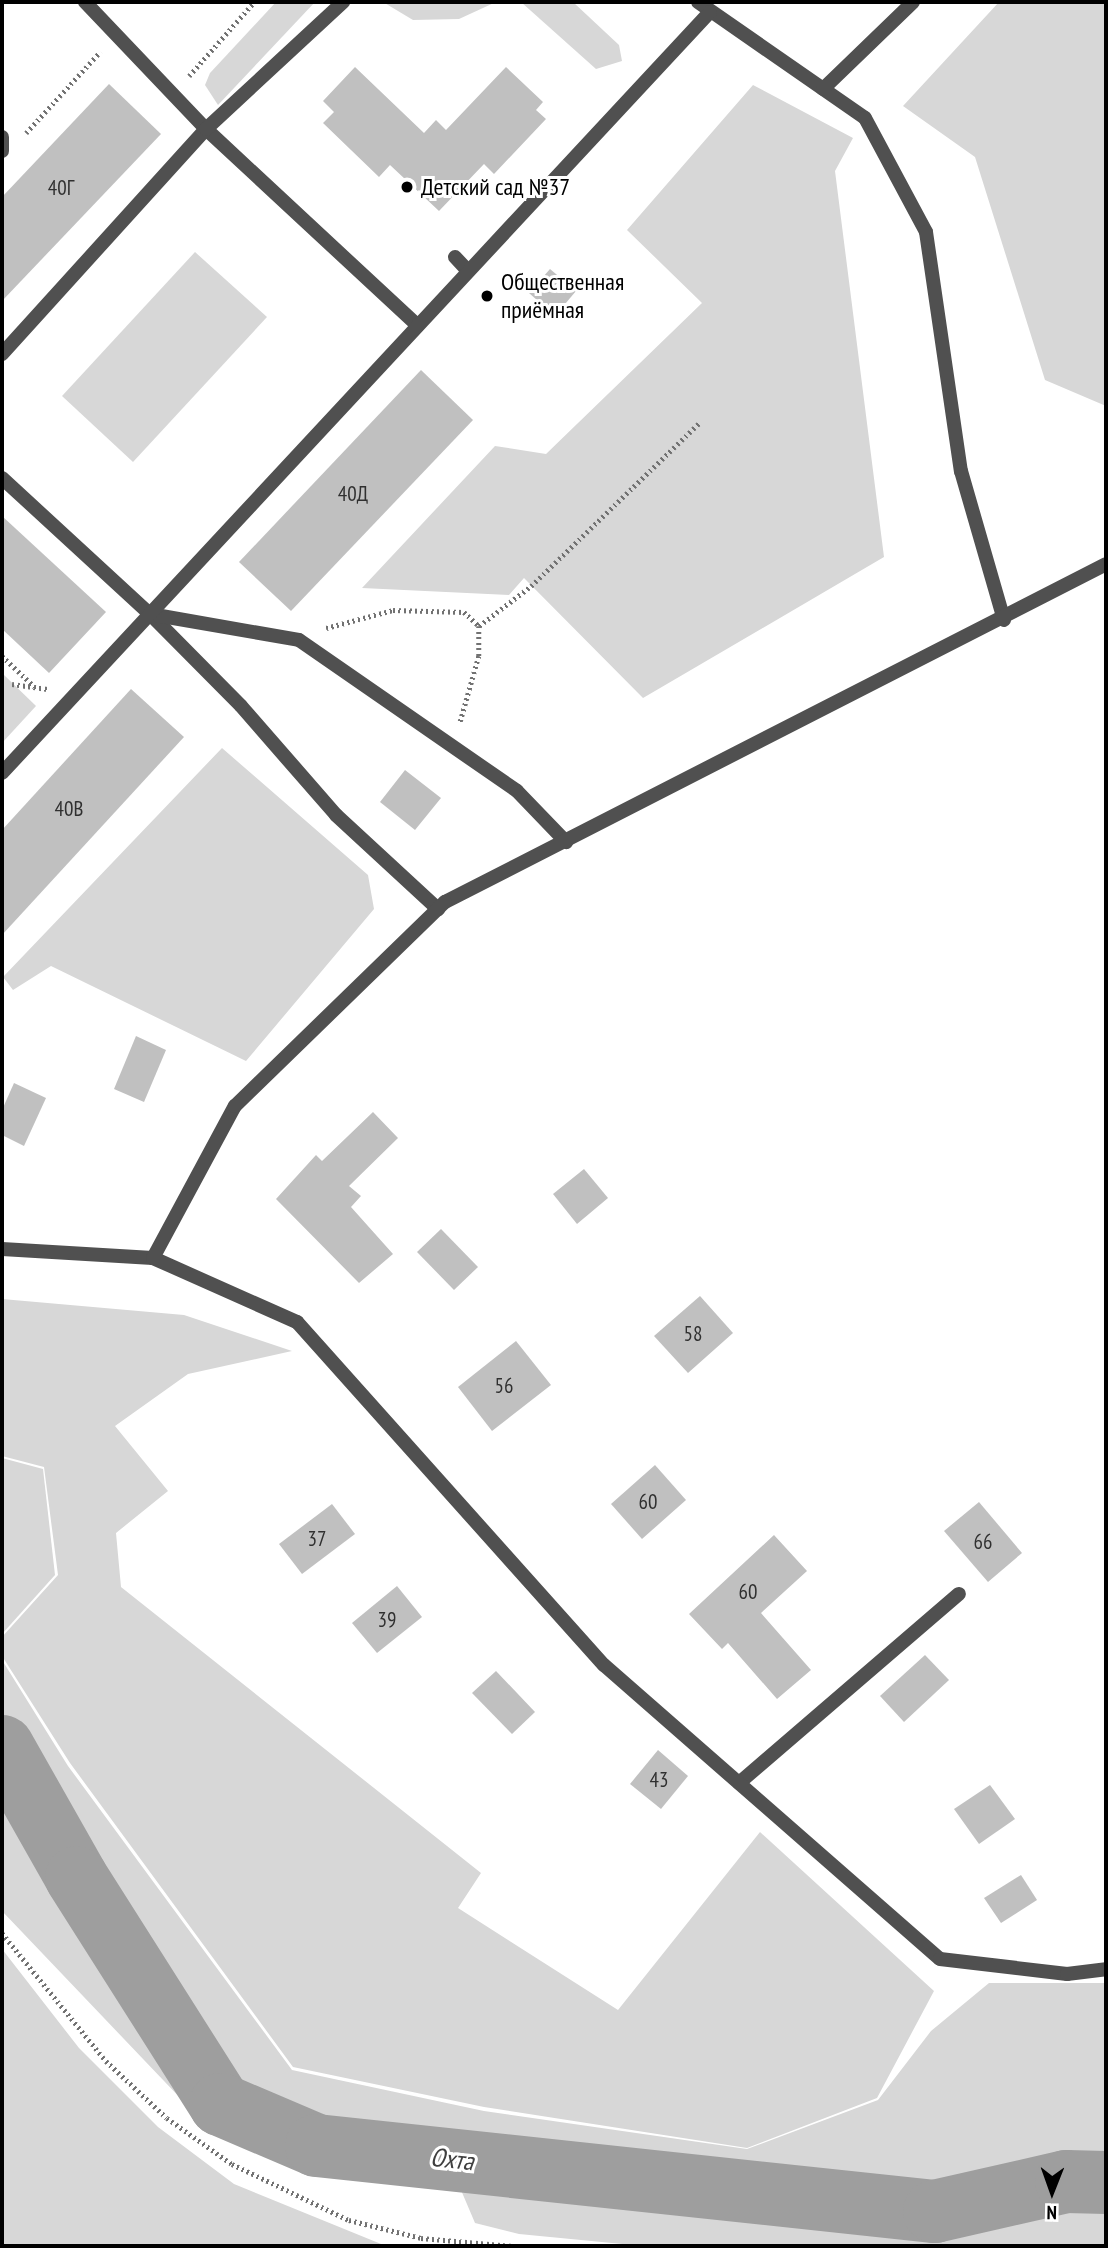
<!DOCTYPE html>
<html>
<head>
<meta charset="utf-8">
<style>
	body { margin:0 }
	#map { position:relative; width:1108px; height:2248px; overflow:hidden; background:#fff; font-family:"PT Sans Narrow",sans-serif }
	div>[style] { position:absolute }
	.green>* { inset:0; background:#d7d7d7 }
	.river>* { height:63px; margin:-31.5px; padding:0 31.5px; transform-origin:31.5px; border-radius:31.5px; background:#9e9e9e }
	.building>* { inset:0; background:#c0c0c0 }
	.path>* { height:4.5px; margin-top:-2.25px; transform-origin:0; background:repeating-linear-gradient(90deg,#727272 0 2px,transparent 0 5.5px) }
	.service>* { height:14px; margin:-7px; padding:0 7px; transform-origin:7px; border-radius:7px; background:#505050 }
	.minor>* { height:14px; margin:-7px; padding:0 7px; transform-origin:7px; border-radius:7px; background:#505050 }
	.dots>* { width:19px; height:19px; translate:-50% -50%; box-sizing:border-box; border:4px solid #fff; border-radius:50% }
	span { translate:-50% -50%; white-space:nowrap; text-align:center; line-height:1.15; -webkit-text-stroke:6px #fff; paint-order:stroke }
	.number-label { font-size:21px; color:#303030 }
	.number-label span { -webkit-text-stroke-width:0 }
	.poi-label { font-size:24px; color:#000 }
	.left { translate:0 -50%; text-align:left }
	.water-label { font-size:26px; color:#3f3f3f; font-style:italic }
	.frame { position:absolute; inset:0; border:4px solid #000; pointer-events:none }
	.north { position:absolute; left:1017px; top:2157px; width:70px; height:70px; -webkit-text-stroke:5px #fff; paint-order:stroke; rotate:181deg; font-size:19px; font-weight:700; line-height:28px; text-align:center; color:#000 }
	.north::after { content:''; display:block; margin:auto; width:24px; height:32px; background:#000; clip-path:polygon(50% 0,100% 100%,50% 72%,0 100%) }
</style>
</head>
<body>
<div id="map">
	<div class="green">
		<i style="clip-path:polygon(276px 2px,315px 2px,218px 105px,205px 85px,210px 73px)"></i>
		<i style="clip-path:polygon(383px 2px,496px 2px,459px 19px,413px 20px)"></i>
		<i style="clip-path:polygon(521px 2px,573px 2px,619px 45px,622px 61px,596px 69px)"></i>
		<i style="clip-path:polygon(999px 2px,1106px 2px,1106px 406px,1045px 380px,975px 157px,903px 106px)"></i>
		<i style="clip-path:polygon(753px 85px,853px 138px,835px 171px,884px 557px,643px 698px,524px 578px,509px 595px,362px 588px,495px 446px,546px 454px,702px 303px,627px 230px)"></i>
		<i style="clip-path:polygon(195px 252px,267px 317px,133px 462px,62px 396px)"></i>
		<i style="clip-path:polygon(2px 673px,36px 706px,2px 743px)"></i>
		<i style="clip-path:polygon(222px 748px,368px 875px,374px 909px,246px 1061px,51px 966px,13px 990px,3px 977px)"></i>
		<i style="clip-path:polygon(2px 1299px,184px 1315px,292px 1351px,188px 1374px,115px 1426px,168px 1491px,116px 1533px,121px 1587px,481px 1873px,458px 1908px,618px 2010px,760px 1832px,934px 1991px,877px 2098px,747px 2148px,484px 2107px,293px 2067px,70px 1763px,2px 1656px,2px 1637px,58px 1575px,44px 1467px,2px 1456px)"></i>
		<i style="clip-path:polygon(2px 1458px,43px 1469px,55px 1575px,2px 1634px)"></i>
		<i style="clip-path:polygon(2px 1660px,68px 1766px,292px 2070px,484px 2111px,747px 2149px,878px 2100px,931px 2031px,989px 1983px,1106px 1983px,1106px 2246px,643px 2246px,519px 2234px,475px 2223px,458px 2183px,289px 2160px,205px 2124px,2px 1911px)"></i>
		<i style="clip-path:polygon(2px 1949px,79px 2048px,158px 2127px,234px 2184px,386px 2246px,2px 2246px)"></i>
	</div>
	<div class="river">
		<i style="left:2px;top:1746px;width:150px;rotate:60.5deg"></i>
		<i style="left:76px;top:1877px;width:269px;rotate:57.6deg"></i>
		<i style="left:220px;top:2104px;width:104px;rotate:23.1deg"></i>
		<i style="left:316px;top:2145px;width:622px;rotate:6.1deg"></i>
		<i style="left:934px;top:2211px;width:135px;rotate:-12.8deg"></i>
		<i style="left:1066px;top:2181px;width:40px;rotate:1.4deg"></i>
	</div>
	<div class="building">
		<i style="clip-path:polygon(355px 67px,424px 133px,436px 120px,446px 130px,506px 67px,543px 102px,536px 110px,546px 119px,494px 174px,484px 164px,439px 211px,390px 165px,379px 177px,323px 123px,334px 112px,323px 101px)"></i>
		<i style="clip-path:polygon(109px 84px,161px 134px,2px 301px,2px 197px)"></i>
		<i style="clip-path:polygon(550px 269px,576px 291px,555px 316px,529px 293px)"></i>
		<i style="clip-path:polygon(421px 370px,473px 420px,291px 611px,239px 562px)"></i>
		<i style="clip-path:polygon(2px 516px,106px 612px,49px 673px,2px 629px)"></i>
		<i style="clip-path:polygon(131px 689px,184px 737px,2px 935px,2px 830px)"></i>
		<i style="clip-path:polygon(405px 770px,441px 798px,415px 830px,380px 802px)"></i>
		<i style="clip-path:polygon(136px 1036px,166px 1050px,144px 1102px,114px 1089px)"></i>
		<i style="clip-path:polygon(14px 1083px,46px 1098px,24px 1146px,2px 1135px,2px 1110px)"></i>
		<i style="clip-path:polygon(373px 1112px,398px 1138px,349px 1186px,361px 1196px,351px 1207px,393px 1254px,359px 1283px,276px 1199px,316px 1155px,322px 1161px)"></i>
		<i style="clip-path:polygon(584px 1169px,608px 1198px,577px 1224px,553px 1194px)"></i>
		<i style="clip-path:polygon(441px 1229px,478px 1267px,454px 1290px,417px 1252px)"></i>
		<i style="clip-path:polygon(700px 1296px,733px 1333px,688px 1373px,654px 1336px)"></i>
		<i style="clip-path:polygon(516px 1341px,551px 1385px,492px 1431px,458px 1387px)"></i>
		<i style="clip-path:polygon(655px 1465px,686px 1500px,642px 1539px,611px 1504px)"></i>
		<i style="clip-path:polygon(979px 1502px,1022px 1553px,988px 1582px,944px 1531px)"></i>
		<i style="clip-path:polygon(332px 1504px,355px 1534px,302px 1574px,279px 1544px)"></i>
		<i style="clip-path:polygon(774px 1535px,807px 1571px,761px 1613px,811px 1670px,777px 1699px,728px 1643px,722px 1649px,689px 1614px)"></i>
		<i style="clip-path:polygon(397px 1586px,422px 1617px,377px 1653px,352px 1623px)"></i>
		<i style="clip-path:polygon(925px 1655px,949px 1680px,904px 1722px,880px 1696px)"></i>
		<i style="clip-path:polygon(496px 1671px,535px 1712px,512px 1734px,472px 1693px)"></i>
		<i style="clip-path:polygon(658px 1750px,688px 1776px,661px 1809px,630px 1784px)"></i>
		<i style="clip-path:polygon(990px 1785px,1015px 1819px,979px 1844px,954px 1809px)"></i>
		<i style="clip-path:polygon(1021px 1875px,1037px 1900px,1001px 1923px,984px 1898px)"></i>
	</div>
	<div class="path">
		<i style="left:189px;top:76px;width:98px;rotate:-48.7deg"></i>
		<i style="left:26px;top:133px;width:110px;rotate:-47.6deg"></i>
		<i style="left:479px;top:626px;width:66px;rotate:-37.6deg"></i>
		<i style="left:531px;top:586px;width:235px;rotate:-44.1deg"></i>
		<i style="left:326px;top:628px;width:69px;rotate:-15deg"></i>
		<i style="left:393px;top:610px;width:71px;rotate:1.6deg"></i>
		<i style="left:464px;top:612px;width:21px;rotate:43deg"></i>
		<i style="left:479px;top:626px;width:30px;rotate:90deg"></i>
		<i style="left:479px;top:656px;width:70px;rotate:105.8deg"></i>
		<i style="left:2px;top:656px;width:45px;rotate:43.2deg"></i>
		<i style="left:12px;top:684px;width:36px;rotate:8deg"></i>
		<i style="left:2px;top:1933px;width:165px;rotate:50.9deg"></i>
		<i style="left:106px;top:2061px;width:83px;rotate:43.1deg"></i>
		<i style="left:167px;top:2118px;width:80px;rotate:35.3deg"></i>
		<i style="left:232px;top:2164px;width:130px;rotate:25.6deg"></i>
		<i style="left:349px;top:2220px;width:74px;rotate:14deg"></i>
		<i style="left:421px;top:2238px;width:92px;rotate:5deg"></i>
	</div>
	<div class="service">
		<i style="left:85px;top:2px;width:175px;rotate:46.4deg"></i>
		<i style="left:206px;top:129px;width:289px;rotate:42.9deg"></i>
		<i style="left:698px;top:2px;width:203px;rotate:34.8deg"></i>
		<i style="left:865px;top:118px;width:129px;rotate:61.8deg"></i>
		<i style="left:926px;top:232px;width:242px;rotate:81.7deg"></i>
		<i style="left:961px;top:471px;width:155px;rotate:73.9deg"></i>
		<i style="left:823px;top:89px;width:125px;rotate:-44deg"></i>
		<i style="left:2px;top:151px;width:14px;rotate:-90deg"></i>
		<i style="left:455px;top:257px;width:19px;rotate:47deg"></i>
		<i style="left:2px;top:354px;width:304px;rotate:-47.8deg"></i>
		<i style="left:206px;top:129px;width:187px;rotate:-42.8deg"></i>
		<i style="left:2px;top:478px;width:201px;rotate:42.6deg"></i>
		<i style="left:150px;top:614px;width:129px;rotate:45.3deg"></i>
		<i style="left:241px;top:706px;width:145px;rotate:48.9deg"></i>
		<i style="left:336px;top:815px;width:139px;rotate:42.7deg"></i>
		<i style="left:150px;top:614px;width:151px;rotate:9.9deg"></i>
		<i style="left:299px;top:640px;width:265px;rotate:34.7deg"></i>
		<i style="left:517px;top:791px;width:71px;rotate:46.1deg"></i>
		<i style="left:2px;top:773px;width:1039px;rotate:-47.07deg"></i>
		<i style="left:445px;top:902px;width:742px;rotate:-27.08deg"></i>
		<i style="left:739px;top:1783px;width:290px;rotate:-40.7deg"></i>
	</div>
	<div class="minor">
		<i style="left:2px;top:1249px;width:151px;rotate:3.4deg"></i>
		<i style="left:153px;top:1258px;width:158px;rotate:24deg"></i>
		<i style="left:297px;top:1322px;width:460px;rotate:48.2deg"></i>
		<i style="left:604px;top:1665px;width:446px;rotate:41.2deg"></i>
		<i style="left:940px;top:1959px;width:128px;rotate:6.7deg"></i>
		<i style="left:1067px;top:1974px;width:39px;rotate:-7deg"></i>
		<i style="left:153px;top:1258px;width:173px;rotate:-61.7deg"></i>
		<i style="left:235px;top:1106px;width:293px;rotate:-44.2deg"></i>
	</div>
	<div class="dots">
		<i style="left:407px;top:187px;background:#000"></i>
		<i style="left:487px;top:296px;background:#000"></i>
	</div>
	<div class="number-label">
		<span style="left:61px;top:188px">40Г</span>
		<span style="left:353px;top:494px">40Д</span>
		<span style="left:69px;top:809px">40В</span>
		<span style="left:693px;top:1334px">58</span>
		<span style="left:504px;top:1386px">56</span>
		<span style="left:648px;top:1502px">60</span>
		<span style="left:317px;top:1539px">37</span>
		<span style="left:983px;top:1542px">66</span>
		<span style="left:748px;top:1592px">60</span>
		<span style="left:387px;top:1620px">39</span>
		<span style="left:659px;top:1780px">43</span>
	</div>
	<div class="poi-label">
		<span class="left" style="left:421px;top:187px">Детский сад №37</span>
		<span class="left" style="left:501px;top:296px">Общественная<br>приёмная</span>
	</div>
	<div class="water-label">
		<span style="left:452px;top:2159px;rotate:6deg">Охта</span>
	</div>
	<div class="frame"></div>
	<div class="north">N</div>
</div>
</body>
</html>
